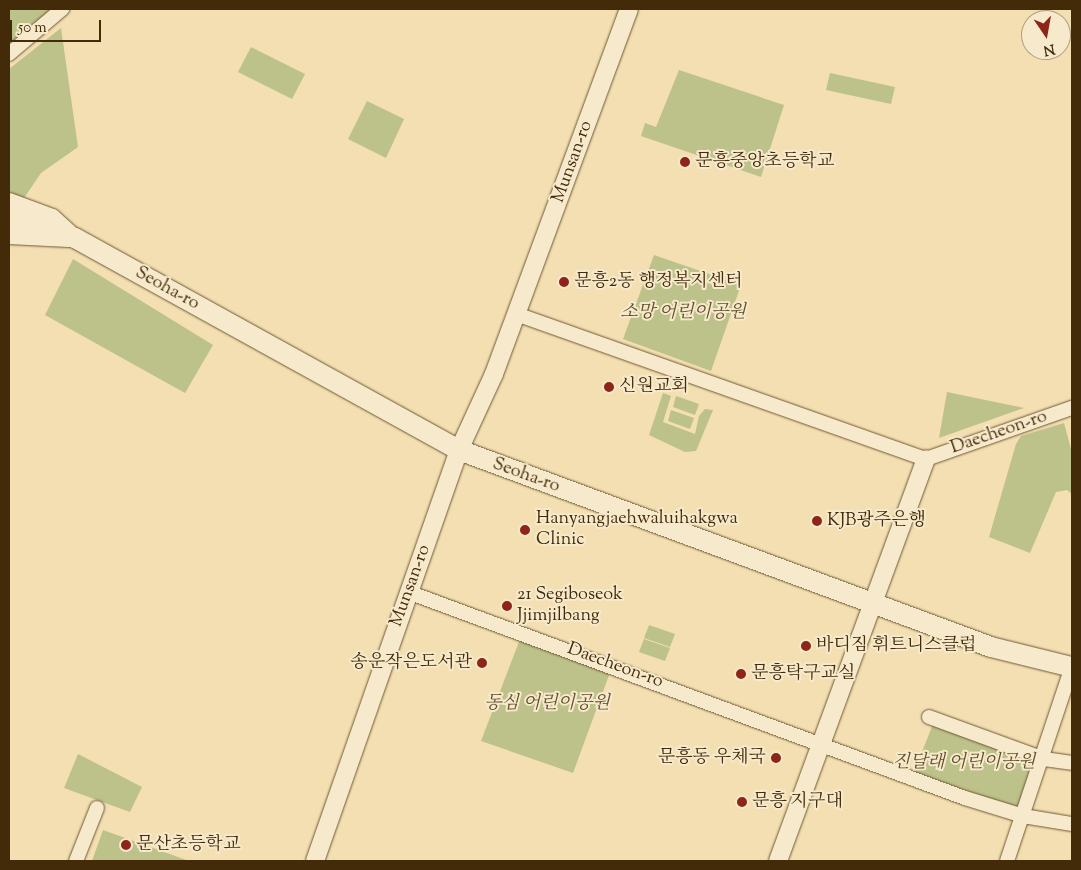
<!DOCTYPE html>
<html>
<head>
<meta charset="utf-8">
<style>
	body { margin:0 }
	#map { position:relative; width:1081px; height:870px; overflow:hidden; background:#f3dfb1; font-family:"Sorts Mill Goudy","Noto Serif KR",serif }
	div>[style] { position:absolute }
	.green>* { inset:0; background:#bdc18a }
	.roads { filter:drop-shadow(0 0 1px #6f5834) drop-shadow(0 0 1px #6f5834) }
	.minor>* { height:14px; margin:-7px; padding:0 7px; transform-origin:7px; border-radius:7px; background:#f7eacc }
	.tertiary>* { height:18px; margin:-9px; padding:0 9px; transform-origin:9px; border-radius:9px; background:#f7eacc }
	.secondary>* { height:20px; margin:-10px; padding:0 10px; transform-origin:10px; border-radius:10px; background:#f7eacc }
	.dots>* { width:14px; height:14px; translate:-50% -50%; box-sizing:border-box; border:2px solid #f7eacc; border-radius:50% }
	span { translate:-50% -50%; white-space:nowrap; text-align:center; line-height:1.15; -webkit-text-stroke:4px #f7eacc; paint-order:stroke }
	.street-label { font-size:18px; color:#432b0a }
	.poi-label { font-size:18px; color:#432b0a }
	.left { translate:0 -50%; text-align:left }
	.right { translate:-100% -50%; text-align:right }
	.park-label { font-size:18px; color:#62502a; font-style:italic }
	.frame { position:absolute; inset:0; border:10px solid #432b0a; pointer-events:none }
	.north { position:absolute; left:1021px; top:10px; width:50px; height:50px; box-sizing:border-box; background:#f7eacc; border:1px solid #af9e7e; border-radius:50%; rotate:168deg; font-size:14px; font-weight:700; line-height:20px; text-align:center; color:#432b0a }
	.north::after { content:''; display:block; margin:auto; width:18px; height:22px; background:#8f2418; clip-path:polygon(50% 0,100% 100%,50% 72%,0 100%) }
	.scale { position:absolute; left:10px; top:20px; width:91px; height:22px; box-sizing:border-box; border:2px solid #432b0a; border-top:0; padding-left:6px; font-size:15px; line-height:18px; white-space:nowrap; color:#432b0a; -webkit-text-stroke:4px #f7eacc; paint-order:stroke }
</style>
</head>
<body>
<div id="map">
	<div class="green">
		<i style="clip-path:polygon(9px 9px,52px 9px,9px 47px)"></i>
		<i style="clip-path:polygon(61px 28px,78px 147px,41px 173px,22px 201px,9px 193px,9px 69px)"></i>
		<i style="clip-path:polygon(251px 47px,305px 74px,292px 99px,238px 72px)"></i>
		<i style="clip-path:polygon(679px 70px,784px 105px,761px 177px,641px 136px,645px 123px,656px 127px)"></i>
		<i style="clip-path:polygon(830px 73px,895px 87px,891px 104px,826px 90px)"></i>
		<i style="clip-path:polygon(367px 101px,404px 119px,386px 158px,348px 139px)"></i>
		<i style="clip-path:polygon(654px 255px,741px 285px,711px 371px,623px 339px)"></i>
		<i style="clip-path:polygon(73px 259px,213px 345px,185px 393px,45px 315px)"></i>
		<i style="clip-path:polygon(947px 392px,1024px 408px,939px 438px)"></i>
		<i style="clip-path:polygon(663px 393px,671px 396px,663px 422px,695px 434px,699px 416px,705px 409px,713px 410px,696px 451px,685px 452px,649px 435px)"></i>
		<i style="clip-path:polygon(676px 396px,699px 404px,695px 415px,673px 407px)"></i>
		<i style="clip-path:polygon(671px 410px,694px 418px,690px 429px,668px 421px)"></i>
		<i style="clip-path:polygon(1064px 423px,1072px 453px,1072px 494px,1067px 490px,1056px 492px,1030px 553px,989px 537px,1016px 444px,1021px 436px)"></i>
		<i style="clip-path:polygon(649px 625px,675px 634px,670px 647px,644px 638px)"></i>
		<i style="clip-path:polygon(522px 634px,612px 667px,573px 773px,481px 741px)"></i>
		<i style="clip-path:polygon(644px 639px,670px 648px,665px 661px,639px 652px)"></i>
		<i style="clip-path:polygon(933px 724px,1029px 758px,1035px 767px,1024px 804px,1015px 808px,914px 772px)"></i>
		<i style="clip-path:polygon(78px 754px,142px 787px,130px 812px,64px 788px)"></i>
		<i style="clip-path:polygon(103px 830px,189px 861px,92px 861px)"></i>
	</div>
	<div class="roads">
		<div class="minor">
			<i style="left:9px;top:54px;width:70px;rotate:-40.3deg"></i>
			<i style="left:516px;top:314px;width:435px;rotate:19.5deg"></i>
			<i style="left:926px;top:459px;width:155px;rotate:-19.3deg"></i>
			<i style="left:408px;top:592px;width:594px;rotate:20.3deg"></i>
			<i style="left:965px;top:798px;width:61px;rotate:17.2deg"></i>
			<i style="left:1023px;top:816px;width:50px;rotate:9.3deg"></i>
			<i style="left:929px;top:717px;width:122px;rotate:20.1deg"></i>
			<i style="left:1044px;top:759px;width:28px;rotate:8deg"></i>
			<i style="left:76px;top:861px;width:57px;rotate:-68.4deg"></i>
			<i style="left:1007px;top:861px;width:205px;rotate:-71.5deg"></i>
		</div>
		<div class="tertiary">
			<i style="left:9px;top:202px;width:46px;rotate:20.4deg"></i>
			<i style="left:52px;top:218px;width:30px;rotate:42deg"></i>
			<i style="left:9px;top:235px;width:60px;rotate:2.9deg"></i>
			<i style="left:315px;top:861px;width:435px;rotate:-70.7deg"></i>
			<i style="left:459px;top:450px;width:84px;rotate:-65.3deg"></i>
			<i style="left:494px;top:374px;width:389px;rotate:-69.7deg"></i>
			<i style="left:778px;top:861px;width:428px;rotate:-69.8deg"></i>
		</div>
		<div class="secondary">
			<i style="left:9px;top:217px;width:69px;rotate:17.7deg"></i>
			<i style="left:75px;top:238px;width:439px;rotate:28.9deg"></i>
			<i style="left:459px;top:450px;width:567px;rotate:20.32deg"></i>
			<i style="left:991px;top:647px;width:83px;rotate:13.9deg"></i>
		</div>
	</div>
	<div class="dots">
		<i style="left:685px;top:162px;background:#8f2418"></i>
		<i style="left:564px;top:282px;background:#8f2418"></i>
		<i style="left:609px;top:387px;background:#8f2418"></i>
		<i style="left:817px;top:521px;background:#8f2418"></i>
		<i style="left:525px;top:530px;background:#8f2418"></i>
		<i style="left:507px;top:606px;background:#8f2418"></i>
		<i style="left:806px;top:646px;background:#8f2418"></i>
		<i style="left:482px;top:663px;background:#8f2418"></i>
		<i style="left:741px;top:674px;background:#8f2418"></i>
		<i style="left:776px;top:758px;background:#8f2418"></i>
		<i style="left:742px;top:802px;background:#8f2418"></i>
		<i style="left:126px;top:845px;background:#8f2418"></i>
	</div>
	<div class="street-label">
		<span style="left:573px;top:162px;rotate:-70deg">Munsan-ro</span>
		<span style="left:167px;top:289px;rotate:29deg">Seoha-ro</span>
		<span style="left:999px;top:433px;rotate:-19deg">Daecheon-ro</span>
		<span style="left:526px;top:476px;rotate:20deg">Seoha-ro</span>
		<span style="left:411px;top:586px;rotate:-70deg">Munsan-ro</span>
		<span style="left:615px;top:666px;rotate:20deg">Daecheon-ro</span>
	</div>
	<div class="poi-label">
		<span class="left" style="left:695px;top:162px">문흥중앙초등학교</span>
		<span class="left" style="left:574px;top:282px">문흥2동 행정복지센터</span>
		<span class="left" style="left:619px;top:387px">신원교회</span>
		<span class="left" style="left:536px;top:530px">Hanyangjaehwaluihakgwa<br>Clinic</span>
		<span class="left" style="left:827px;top:521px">KJB광주은행</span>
		<span class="left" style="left:517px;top:606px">21 Segiboseok<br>Jjimjilbang</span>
		<span class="left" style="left:816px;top:646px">바디짐 휘트니스클럽</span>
		<span class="right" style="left:472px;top:663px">송운작은도서관</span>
		<span class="left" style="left:751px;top:674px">문흥탁구교실</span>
		<span class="right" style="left:766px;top:758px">문흥동 우체국</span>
		<span class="left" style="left:752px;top:802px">문흥 지구대</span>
		<span class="left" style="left:136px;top:845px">문산초등학교</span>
	</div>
	<div class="park-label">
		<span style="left:683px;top:313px">소망 어린이공원</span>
		<span style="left:547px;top:704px">동심 어린이공원</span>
		<span style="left:964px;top:763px">진달래 어린이공원</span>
	</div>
	<div class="frame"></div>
	<div class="north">N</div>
	<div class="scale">50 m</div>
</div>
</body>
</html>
